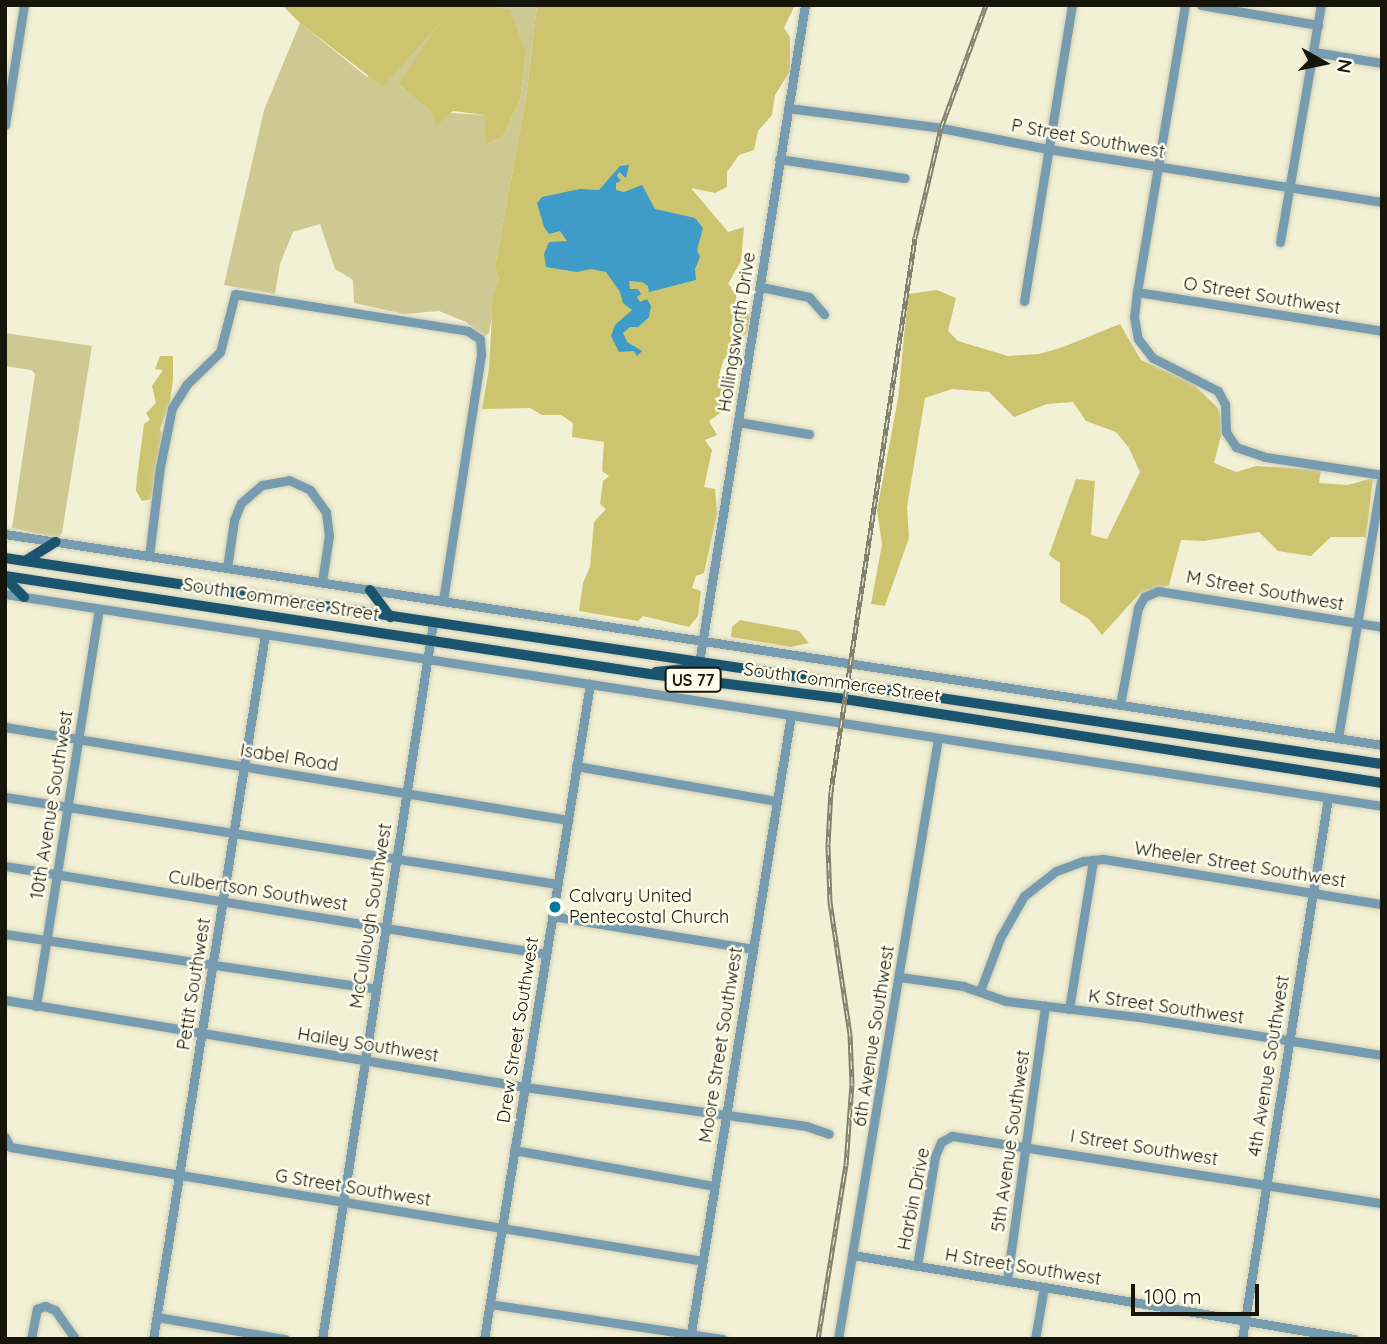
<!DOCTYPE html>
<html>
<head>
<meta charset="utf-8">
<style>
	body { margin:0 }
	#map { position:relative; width:1387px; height:1344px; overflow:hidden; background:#f3f1d5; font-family:Quicksand,sans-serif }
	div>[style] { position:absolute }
	.green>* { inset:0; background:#cec992 }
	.forest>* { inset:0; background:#cdc46f }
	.water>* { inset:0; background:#3f9bc7 }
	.roads { filter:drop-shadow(0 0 2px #cfceb5) drop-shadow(0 0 2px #cfceb5) }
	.minor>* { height:9px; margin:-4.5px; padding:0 4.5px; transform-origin:4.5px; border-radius:4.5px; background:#789caf }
	.major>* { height:10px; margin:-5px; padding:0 5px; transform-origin:5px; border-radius:5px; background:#1b546f }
	.rail>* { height:5px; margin-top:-2.5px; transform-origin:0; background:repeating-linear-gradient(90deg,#fffeed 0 8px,#82816e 0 16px); box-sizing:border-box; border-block:2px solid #82816e }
	.dots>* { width:19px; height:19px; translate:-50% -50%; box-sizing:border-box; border:4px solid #fffeed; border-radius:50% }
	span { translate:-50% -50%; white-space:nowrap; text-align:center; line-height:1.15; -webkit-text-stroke:5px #fffeed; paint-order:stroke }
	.shield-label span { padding:2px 5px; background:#fffeed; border:2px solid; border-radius:5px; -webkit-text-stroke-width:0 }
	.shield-label { font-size:16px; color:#15150b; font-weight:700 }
	.street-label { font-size:18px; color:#15150b }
	.poi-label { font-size:18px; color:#15150b }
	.left { translate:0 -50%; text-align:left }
	.frame { position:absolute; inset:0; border:7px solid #15150b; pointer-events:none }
	.north { position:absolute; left:1289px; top:28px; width:70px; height:70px; -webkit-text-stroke:5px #fffeed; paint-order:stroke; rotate:99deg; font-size:19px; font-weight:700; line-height:28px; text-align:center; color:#15150b }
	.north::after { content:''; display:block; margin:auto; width:24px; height:32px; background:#15150b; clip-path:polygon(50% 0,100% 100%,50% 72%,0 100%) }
	.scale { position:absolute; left:1131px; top:1284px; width:128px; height:32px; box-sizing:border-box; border:4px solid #15150b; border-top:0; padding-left:9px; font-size:21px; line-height:24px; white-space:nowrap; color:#15150b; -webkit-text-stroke:5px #fffeed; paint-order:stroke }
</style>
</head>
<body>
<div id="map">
	<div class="green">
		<i style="clip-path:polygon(484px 5px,537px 5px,526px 98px,495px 267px,499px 279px,489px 333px,483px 337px,466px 322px,439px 311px,404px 314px,354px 303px,353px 280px,335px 269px,320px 224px,293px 232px,280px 264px,275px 294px,224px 285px,264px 110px,300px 23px,367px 77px,447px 14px,398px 84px,431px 112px,486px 115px,485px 145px,503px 136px,520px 100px,526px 53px)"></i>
		<i style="clip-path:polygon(5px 333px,92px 346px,62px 533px,58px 538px,12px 528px,35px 374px,31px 370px,5px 366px)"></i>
	</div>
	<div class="forest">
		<i style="clip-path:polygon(282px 5px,484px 5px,510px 10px,526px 53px,520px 100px,503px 136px,485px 145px,485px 115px,453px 111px,436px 126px,431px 112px,398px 84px,441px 21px,383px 87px,300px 23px)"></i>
		<i style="clip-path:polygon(537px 5px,795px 5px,784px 28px,790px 37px,790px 71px,775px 95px,772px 115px,758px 131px,754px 150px,739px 155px,727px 172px,727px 187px,715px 193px,691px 188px,728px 232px,744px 227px,741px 261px,728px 284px,736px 292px,736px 306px,750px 315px,748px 330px,735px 351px,724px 359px,721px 368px,719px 376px,728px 377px,724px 394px,714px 399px,726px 409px,709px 421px,717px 435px,705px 440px,712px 450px,704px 487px,715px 489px,717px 514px,704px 573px,696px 576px,692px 588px,701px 591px,698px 616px,689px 627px,643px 616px,638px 621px,579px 611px,583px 583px,590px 567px,594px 522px,606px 509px,600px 504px,603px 481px,609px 476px,602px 471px,604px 442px,572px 437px,573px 423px,561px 415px,542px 415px,530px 408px,482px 409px,489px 368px,493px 298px,499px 279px,495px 267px,526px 98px)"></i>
		<i style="clip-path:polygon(937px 290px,956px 298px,948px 331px,958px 341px,1008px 356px,1039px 354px,1063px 347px,1120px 324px,1141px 360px,1192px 383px,1217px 407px,1224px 424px,1214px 463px,1236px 472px,1256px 466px,1321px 470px,1319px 483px,1348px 485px,1373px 478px,1366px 537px,1331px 537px,1311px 556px,1278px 551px,1259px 532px,1204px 541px,1181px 540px,1169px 585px,1139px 594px,1102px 635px,1089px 619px,1060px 602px,1060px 563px,1049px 555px,1076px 479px,1095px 481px,1091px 535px,1107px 539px,1140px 472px,1129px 448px,1116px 432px,1086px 421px,1073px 402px,1047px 404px,1014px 417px,989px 392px,952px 389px,925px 398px,907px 507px,909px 538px,885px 606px,871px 604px,882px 544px,877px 510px,898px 399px,908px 294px)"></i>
		<i style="clip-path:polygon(160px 356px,173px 356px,173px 380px,170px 401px,160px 429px,163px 435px,151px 499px,142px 501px,136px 491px,137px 477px,144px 424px,150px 420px,146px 413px,156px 403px,152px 386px,163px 370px,155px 369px)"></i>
		<i style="clip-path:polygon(740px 620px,799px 631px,809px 643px,791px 647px,731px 637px,732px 627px)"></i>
	</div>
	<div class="water">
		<i style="clip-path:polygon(629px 165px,626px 178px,619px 172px,617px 176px,621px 181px,616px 183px,616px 190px,624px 192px,642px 185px,655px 209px,695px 218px,703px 228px,697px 250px,700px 257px,695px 269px,696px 280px,649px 292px,648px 286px,642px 282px,629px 281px,630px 289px,638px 289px,641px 294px,637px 297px,640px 302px,647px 299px,651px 306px,649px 317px,638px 327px,630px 327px,623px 333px,627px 342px,642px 351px,637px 356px,634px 351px,619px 352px,611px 336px,615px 325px,632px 310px,623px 303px,620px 292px,606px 272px,591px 269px,577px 272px,546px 267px,544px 254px,549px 242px,567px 241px,560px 231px,549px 234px,544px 227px,537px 203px,542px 197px,580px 189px,599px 190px,620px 166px)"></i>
	</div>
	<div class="roads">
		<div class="minor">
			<i style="left:1185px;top:5px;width:291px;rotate:99.5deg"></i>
			<i style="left:1137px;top:292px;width:25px;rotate:97deg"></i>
			<i style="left:1134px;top:317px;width:22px;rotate:80deg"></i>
			<i style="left:1138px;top:339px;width:24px;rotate:52deg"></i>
			<i style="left:1153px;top:358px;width:73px;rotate:26.9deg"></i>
			<i style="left:1218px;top:391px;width:15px;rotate:62deg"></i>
			<i style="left:1225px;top:404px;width:28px;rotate:88deg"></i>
			<i style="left:1226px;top:432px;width:18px;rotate:56deg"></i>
			<i style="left:1236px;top:447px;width:31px;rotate:19deg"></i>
			<i style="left:1265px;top:457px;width:118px;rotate:8.7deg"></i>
			<i style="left:1201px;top:5px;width:119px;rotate:9.7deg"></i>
			<i style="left:1314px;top:52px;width:69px;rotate:9.2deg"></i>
			<i style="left:788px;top:108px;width:154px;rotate:7.4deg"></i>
			<i style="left:941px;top:128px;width:109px;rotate:11.1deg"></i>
			<i style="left:1048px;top:149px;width:338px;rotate:9deg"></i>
			<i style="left:5px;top:125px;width:121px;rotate:-81deg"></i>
			<i style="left:779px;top:159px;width:127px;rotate:8.6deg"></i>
			<i style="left:1280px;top:242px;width:241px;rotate:-80.2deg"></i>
			<i style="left:761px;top:287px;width:49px;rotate:11.8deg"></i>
			<i style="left:809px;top:297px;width:23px;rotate:49deg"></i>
			<i style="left:1137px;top:292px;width:248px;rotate:9deg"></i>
			<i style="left:1024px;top:301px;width:300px;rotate:-80.8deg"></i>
			<i style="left:738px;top:422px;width:72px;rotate:9.6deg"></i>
			<i style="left:5px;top:534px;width:1393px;rotate:8.71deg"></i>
			<i style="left:149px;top:556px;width:90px;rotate:-83deg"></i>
			<i style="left:160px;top:467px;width:60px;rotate:-78.5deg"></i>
			<i style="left:172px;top:408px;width:28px;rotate:-58deg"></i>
			<i style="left:187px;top:384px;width:46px;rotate:-44.1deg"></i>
			<i style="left:220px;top:352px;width:60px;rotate:-75.5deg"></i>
			<i style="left:235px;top:294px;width:236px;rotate:9deg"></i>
			<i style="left:468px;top:331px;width:14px;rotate:34deg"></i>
			<i style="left:480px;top:339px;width:16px;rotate:86deg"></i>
			<i style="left:481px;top:355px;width:249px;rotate:98.8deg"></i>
			<i style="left:227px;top:568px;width:49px;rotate:-81.7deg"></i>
			<i style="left:234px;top:520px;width:18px;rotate:-68deg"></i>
			<i style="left:241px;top:503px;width:28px;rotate:-41deg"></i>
			<i style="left:262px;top:485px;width:27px;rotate:-10deg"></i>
			<i style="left:289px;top:480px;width:23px;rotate:25deg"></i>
			<i style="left:310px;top:490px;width:27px;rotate:54deg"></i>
			<i style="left:326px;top:512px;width:23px;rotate:83deg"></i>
			<i style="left:329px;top:535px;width:48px;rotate:98.5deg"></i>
			<i style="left:5px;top:594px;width:1393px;rotate:8.75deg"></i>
			<i style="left:699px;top:663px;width:666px;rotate:-80.85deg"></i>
			<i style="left:1120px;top:705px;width:99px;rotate:-79.5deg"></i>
			<i style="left:1138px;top:608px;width:13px;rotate:-61deg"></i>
			<i style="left:1144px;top:597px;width:15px;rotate:-23deg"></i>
			<i style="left:1158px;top:591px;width:227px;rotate:9.1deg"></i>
			<i style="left:5px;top:727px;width:571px;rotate:9.38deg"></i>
			<i style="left:1338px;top:738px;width:267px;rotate:-80.5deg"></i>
			<i style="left:576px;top:766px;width:204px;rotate:9.9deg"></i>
			<i style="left:5px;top:797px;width:559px;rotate:8.96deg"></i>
			<i style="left:5px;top:866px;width:548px;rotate:9.24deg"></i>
			<i style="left:552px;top:916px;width:204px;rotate:9.3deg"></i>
			<i style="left:5px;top:934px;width:375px;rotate:8.4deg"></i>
			<i style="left:900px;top:977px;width:64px;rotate:8.1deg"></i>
			<i style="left:963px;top:986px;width:46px;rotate:19.2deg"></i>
			<i style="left:1006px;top:1001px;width:134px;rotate:6.9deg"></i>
			<i style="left:1139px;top:1017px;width:246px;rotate:8.9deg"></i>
			<i style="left:980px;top:991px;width:57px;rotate:-69.3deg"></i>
			<i style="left:1000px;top:938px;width:48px;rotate:-60.3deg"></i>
			<i style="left:1024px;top:896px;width:41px;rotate:-38deg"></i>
			<i style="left:1056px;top:871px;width:29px;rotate:-20deg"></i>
			<i style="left:1083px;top:861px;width:20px;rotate:-6deg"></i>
			<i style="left:1103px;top:859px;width:283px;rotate:9.2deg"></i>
			<i style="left:5px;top:1000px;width:527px;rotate:9.5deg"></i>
			<i style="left:525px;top:1087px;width:284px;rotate:7.9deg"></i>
			<i style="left:806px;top:1126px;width:24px;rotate:19deg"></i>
			<i style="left:36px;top:1006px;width:402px;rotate:-81deg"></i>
			<i style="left:1069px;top:1009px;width:151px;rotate:-80.8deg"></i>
			<i style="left:5px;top:1137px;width:11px;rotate:63deg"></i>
			<i style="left:10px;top:1147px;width:702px;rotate:9.34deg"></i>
			<i style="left:514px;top:1150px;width:204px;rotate:10.2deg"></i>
			<i style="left:853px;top:1255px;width:508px;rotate:9.52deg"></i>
			<i style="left:917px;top:1266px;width:111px;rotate:-80.7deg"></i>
			<i style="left:935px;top:1156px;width:15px;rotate:-67deg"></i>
			<i style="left:941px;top:1142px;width:13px;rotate:-29deg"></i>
			<i style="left:952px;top:1136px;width:435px;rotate:8.9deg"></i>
			<i style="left:1007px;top:1280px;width:277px;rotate:-82.1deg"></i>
			<i style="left:490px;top:1304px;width:235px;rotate:8.6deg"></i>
			<i style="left:157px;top:1317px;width:130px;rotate:9.8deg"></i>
			<i style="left:31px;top:1339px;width:31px;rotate:-79deg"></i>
			<i style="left:37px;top:1309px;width:9px;rotate:-21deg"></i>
			<i style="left:45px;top:1306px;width:11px;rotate:22deg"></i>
			<i style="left:55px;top:1310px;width:35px;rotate:55deg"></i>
			<i style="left:153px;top:1339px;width:714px;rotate:-80.97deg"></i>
			<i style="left:322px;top:1339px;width:725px;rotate:-81.19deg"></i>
			<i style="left:484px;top:1339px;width:664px;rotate:-80.81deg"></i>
			<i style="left:690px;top:1339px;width:632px;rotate:-80.81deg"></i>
			<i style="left:838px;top:1339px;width:609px;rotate:-80.55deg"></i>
			<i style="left:1035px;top:1339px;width:53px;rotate:-80.2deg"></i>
			<i style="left:1242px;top:1339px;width:548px;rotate:-80.97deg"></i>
		</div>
		<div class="major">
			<i style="left:5px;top:558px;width:1392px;rotate:8.51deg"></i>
			<i style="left:25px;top:561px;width:36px;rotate:-32deg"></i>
			<i style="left:5px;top:576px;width:652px;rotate:8.64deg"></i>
			<i style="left:650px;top:674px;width:196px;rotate:7.3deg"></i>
			<i style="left:844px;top:699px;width:545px;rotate:8.87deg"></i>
			<i style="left:5px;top:578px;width:27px;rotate:45deg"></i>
			<i style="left:370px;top:590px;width:34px;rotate:53deg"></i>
			<i style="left:656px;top:672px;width:39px;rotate:-6deg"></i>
			<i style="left:695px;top:668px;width:6px;rotate:-51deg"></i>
		</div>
	</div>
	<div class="rail">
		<i style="left:818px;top:1339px;width:176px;rotate:-80.9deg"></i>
		<i style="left:846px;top:1165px;width:81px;rotate:-85.8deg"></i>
		<i style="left:852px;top:1084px;width:50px;rotate:-92.3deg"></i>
		<i style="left:850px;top:1034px;width:134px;rotate:-98.6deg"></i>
		<i style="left:830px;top:902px;width:58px;rotate:-92deg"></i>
		<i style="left:828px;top:844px;width:53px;rotate:-86.8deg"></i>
		<i style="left:831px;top:791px;width:559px;rotate:-81.36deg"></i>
		<i style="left:915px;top:238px;width:113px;rotate:-76.7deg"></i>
		<i style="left:941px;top:128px;width:131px;rotate:-69.9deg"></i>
	</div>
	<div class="dots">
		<i style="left:555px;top:907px;background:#0576a0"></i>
	</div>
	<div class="shield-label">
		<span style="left:693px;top:680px">US 77</span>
	</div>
	<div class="street-label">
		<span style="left:1088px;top:139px;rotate:10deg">P Street Southwest</span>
		<span style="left:1262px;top:296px;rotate:9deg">O Street Southwest</span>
		<span style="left:737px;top:332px;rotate:-81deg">Hollingsworth Drive</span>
		<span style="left:1265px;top:591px;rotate:10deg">M Street Southwest</span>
		<span style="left:281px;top:600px;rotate:9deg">South Commerce Street</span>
		<span style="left:842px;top:683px;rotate:8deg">South Commerce Street</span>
		<span style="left:289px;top:758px;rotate:9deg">Isabel Road</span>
		<span style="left:52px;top:805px;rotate:-81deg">10th Avenue Southwest</span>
		<span style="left:1240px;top:865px;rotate:9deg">Wheeler Street Southwest</span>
		<span style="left:258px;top:891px;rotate:9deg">Culbertson Southwest</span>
		<span style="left:371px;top:916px;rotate:-81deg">McCullough Southwest</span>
		<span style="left:194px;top:984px;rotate:-81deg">Pettit Southwest</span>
		<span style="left:1166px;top:1007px;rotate:8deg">K Street Southwest</span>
		<span style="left:518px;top:1030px;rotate:-81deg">Drew Street Southwest</span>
		<span style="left:874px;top:1036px;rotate:-81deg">6th Avenue Southwest</span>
		<span style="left:368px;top:1045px;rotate:9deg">Hailey Southwest</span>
		<span style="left:721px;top:1045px;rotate:-81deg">Moore Street Southwest</span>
		<span style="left:1269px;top:1066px;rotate:-81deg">4th Avenue Southwest</span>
		<span style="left:1011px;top:1141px;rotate:-82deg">5th Avenue Southwest</span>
		<span style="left:1144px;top:1148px;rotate:9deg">I Street Southwest</span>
		<span style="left:353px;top:1188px;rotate:9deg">G Street Southwest</span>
		<span style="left:914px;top:1199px;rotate:-79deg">Harbin Drive</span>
		<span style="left:1023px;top:1267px;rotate:9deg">H Street Southwest</span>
	</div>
	<div class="poi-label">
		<span class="left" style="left:569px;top:907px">Calvary United<br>Pentecostal Church</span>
	</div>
	<div class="frame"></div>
	<div class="north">N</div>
	<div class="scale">100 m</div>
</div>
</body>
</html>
